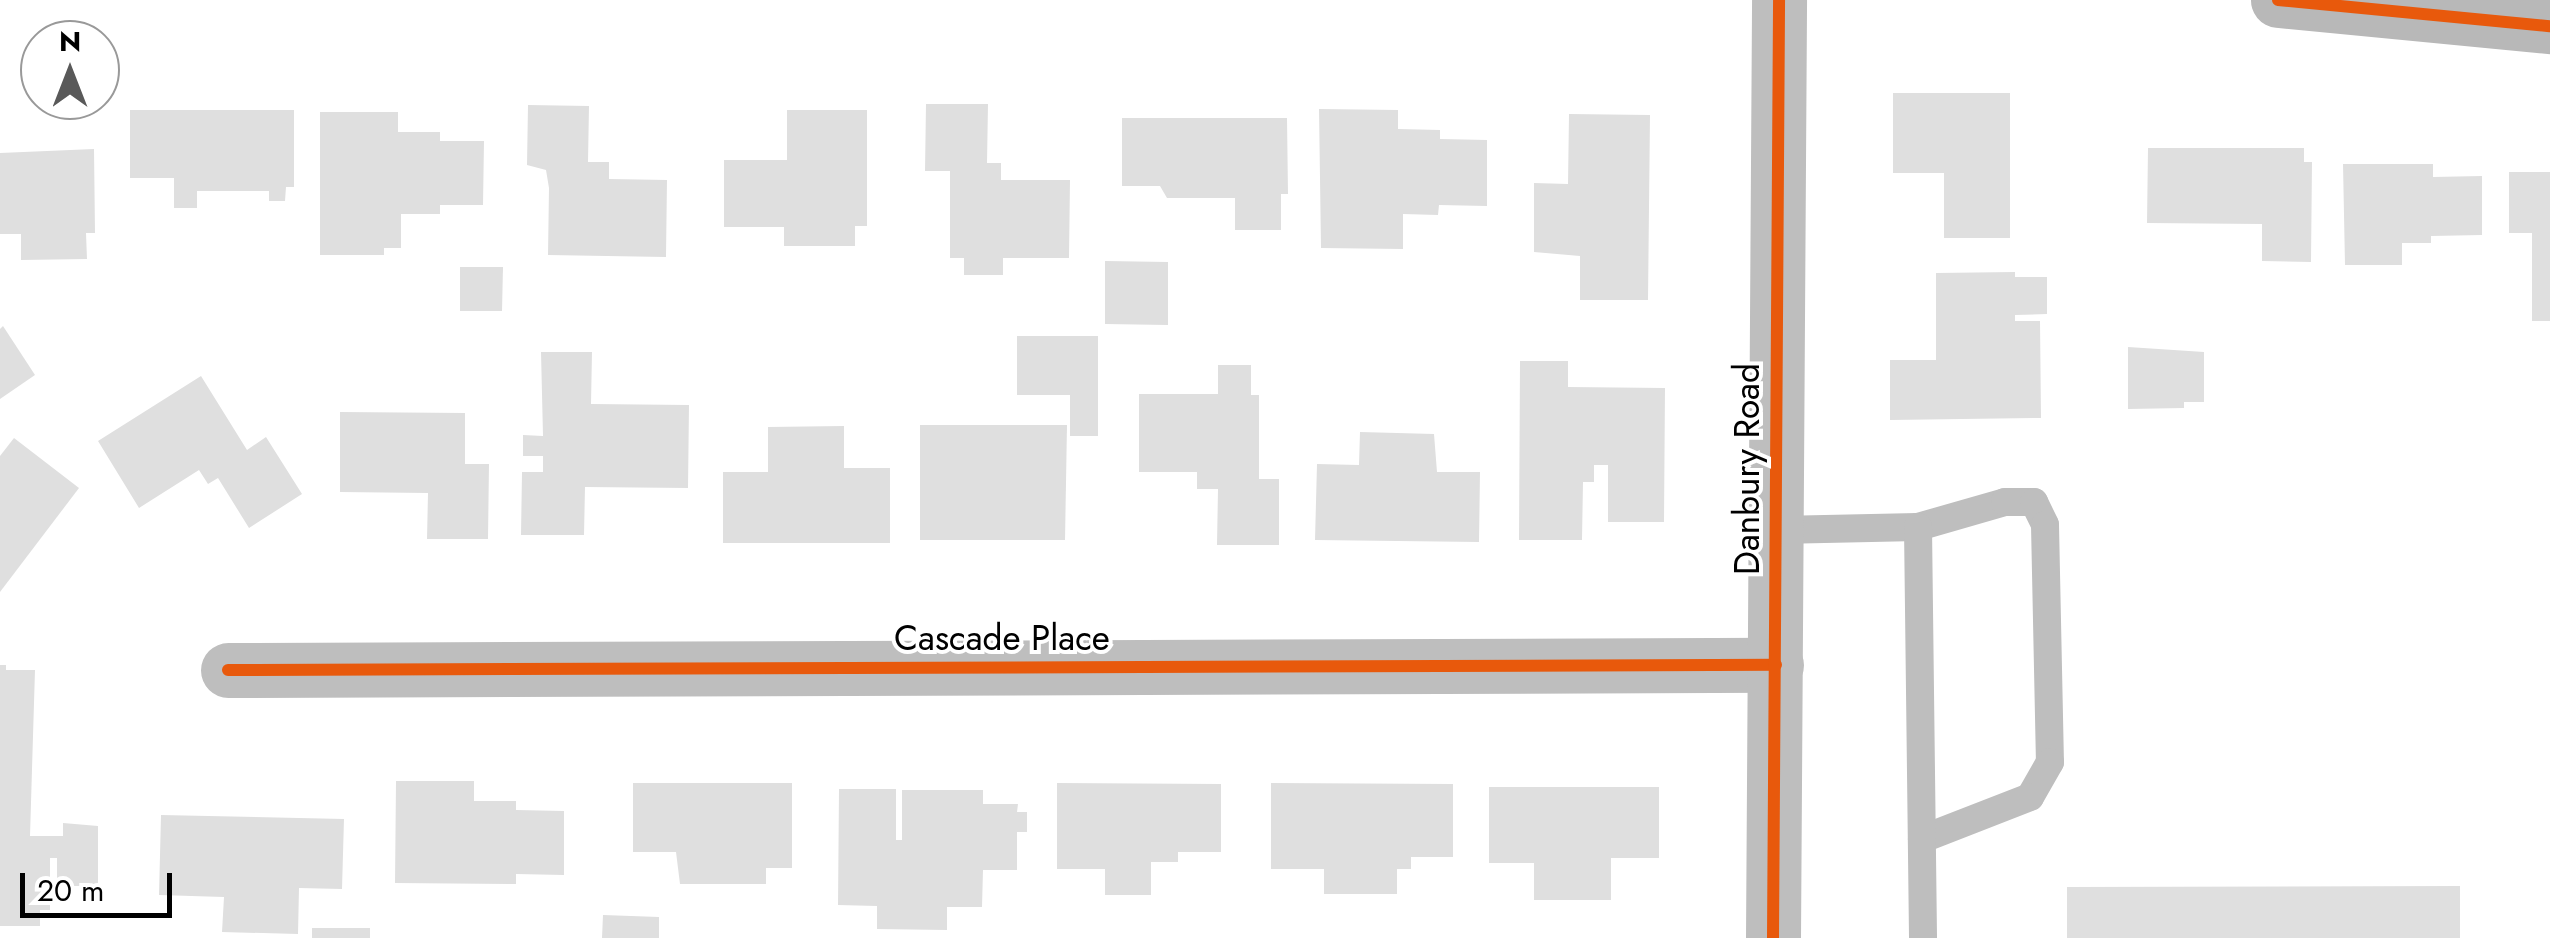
<!DOCTYPE html>
<html>
<head>
<meta charset="utf-8">
<style>
	body { margin:0 }
	#map { position:relative; width:2550px; height:938px; overflow:hidden; background:#fff; font-family:Jost,sans-serif }
	div>[style] { position:absolute }
	.building>* { inset:0; background:#dfdfdf }
	.lane>* { height:28px; margin:-14px; padding:0 14px; transform-origin:14px; border-radius:14px; background:#bebebe }
	.street>* { height:55px; margin:-27.5px; padding:0 27.5px; transform-origin:27.5px; border-radius:27.5px; background:#bebebe }
	.secondary>* { height:55px; margin:-27.5px; padding:0 27.5px; transform-origin:27.5px; border-radius:27.5px; background:#b8b8b8 }
	.cycleway>* { height:12px; margin:-6px; padding:0 6px; transform-origin:6px; border-radius:6px; background:#e8590c }
	span { translate:-50% -50%; white-space:nowrap; text-align:center; line-height:1.15; -webkit-text-stroke:8px #fff; paint-order:stroke }
	.street-label { font-size:35px; color:#000 }
	.north { position:absolute; left:20px; top:20px; width:100px; height:100px; box-sizing:border-box; background:#fff; border:2px solid #999; border-radius:50%; rotate:0deg; font-size:28px; font-weight:700; line-height:40px; text-align:center; color:#000 }
	.north::after { content:''; display:block; margin:auto; width:35px; height:45px; background:#595959; clip-path:polygon(50% 0,100% 100%,50% 72%,0 100%) }
	.scale { position:absolute; left:20px; top:873px; width:152px; height:45px; box-sizing:border-box; border:5px solid #000; border-top:0; padding-left:12px; font-size:30px; line-height:35px; white-space:nowrap; color:#000; -webkit-text-stroke:8px #fff; paint-order:stroke }
</style>
</head>
<body>
<div id="map">
	<div class="building">
		<i style="clip-path:polygon(1893px 93px,2010px 93px,2010px 238px,1944px 238px,1944px 173px,1893px 173px)"></i>
		<i style="clip-path:polygon(926px 104px,988px 104px,987px 163px,1001px 163px,1001px 180px,1070px 180px,1069px 258px,1003px 258px,1003px 275px,964px 275px,964px 258px,950px 258px,950px 171px,925px 171px)"></i>
		<i style="clip-path:polygon(528px 105px,589px 106px,588px 162px,609px 162px,609px 179px,667px 180px,666px 257px,548px 255px,549px 188px,546px 170px,527px 165px)"></i>
		<i style="clip-path:polygon(1319px 109px,1398px 110px,1398px 129px,1440px 130px,1440px 139px,1487px 140px,1487px 206px,1439px 205px,1438px 215px,1403px 214px,1403px 249px,1321px 248px)"></i>
		<i style="clip-path:polygon(130px 110px,294px 110px,294px 187px,286px 187px,285px 201px,269px 201px,269px 191px,197px 191px,197px 208px,174px 208px,174px 178px,130px 178px)"></i>
		<i style="clip-path:polygon(787px 110px,867px 110px,867px 226px,855px 226px,855px 246px,784px 246px,784px 227px,724px 227px,724px 160px,787px 160px)"></i>
		<i style="clip-path:polygon(320px 112px,398px 112px,398px 132px,440px 132px,440px 141px,484px 141px,483px 205px,440px 205px,440px 214px,401px 214px,401px 248px,384px 248px,384px 255px,320px 255px)"></i>
		<i style="clip-path:polygon(1569px 114px,1650px 115px,1648px 300px,1580px 300px,1580px 256px,1534px 252px,1534px 183px,1568px 184px)"></i>
		<i style="clip-path:polygon(1122px 118px,1287px 118px,1288px 194px,1281px 194px,1281px 230px,1235px 230px,1235px 198px,1167px 198px,1160px 186px,1122px 186px)"></i>
		<i style="clip-path:polygon(2148px 148px,2304px 148px,2304px 162px,2312px 162px,2311px 262px,2262px 261px,2262px 224px,2147px 223px)"></i>
		<i style="clip-path:polygon(94px 149px,95px 233px,86px 233px,87px 259px,21px 260px,21px 234px,0 234px,0 153px)"></i>
		<i style="clip-path:polygon(2343px 164px,2433px 164px,2433px 177px,2482px 176px,2482px 235px,2431px 236px,2431px 243px,2402px 243px,2402px 265px,2345px 265px)"></i>
		<i style="clip-path:polygon(2509px 172px,2550px 172px,2550px 321px,2532px 321px,2532px 233px,2509px 233px)"></i>
		<i style="clip-path:polygon(1105px 261px,1168px 262px,1168px 325px,1105px 324px)"></i>
		<i style="clip-path:polygon(460px 267px,503px 267px,502px 311px,460px 311px)"></i>
		<i style="clip-path:polygon(2015px 272px,2015px 277px,2047px 277px,2047px 314px,2015px 315px,2015px 321px,2040px 321px,2041px 418px,1890px 420px,1890px 360px,1936px 360px,1936px 273px)"></i>
		<i style="clip-path:polygon(3px 326px,35px 375px,0 399px,0 329px)"></i>
		<i style="clip-path:polygon(1017px 336px,1098px 336px,1098px 436px,1070px 436px,1070px 395px,1017px 395px)"></i>
		<i style="clip-path:polygon(2128px 347px,2204px 352px,2204px 402px,2184px 402px,2184px 408px,2128px 409px)"></i>
		<i style="clip-path:polygon(541px 352px,592px 352px,591px 404px,689px 405px,688px 488px,585px 487px,584px 535px,521px 535px,522px 472px,543px 472px,543px 456px,523px 456px,523px 435px,543px 436px)"></i>
		<i style="clip-path:polygon(1520px 361px,1568px 361px,1568px 387px,1665px 388px,1664px 522px,1608px 522px,1608px 465px,1594px 465px,1594px 482px,1583px 482px,1582px 540px,1519px 540px)"></i>
		<i style="clip-path:polygon(1218px 365px,1251px 365px,1251px 395px,1259px 395px,1259px 479px,1279px 479px,1279px 545px,1217px 545px,1218px 489px,1197px 489px,1197px 472px,1139px 472px,1139px 394px,1218px 394px)"></i>
		<i style="clip-path:polygon(201px 376px,247px 450px,266px 437px,302px 494px,249px 528px,218px 478px,208px 484px,199px 470px,139px 508px,98px 441px)"></i>
		<i style="clip-path:polygon(340px 412px,465px 413px,465px 464px,489px 464px,488px 539px,427px 539px,428px 493px,340px 492px)"></i>
		<i style="clip-path:polygon(920px 425px,1067px 425px,1065px 540px,920px 540px)"></i>
		<i style="clip-path:polygon(844px 426px,844px 468px,890px 468px,890px 543px,723px 543px,723px 472px,768px 472px,768px 427px)"></i>
		<i style="clip-path:polygon(1360px 432px,1434px 434px,1437px 472px,1480px 472px,1479px 542px,1315px 540px,1317px 464px,1359px 465px)"></i>
		<i style="clip-path:polygon(14px 438px,79px 488px,0 592px,0 456px)"></i>
		<i style="clip-path:polygon(0 665px,6px 665px,6px 670px,35px 670px,30px 836px,63px 836px,63px 823px,98px 826px,98px 886px,57px 886px,57px 858px,50px 858px,50px 910px,40px 910px,40px 926px,0 926px)"></i>
		<i style="clip-path:polygon(396px 781px,474px 781px,474px 801px,516px 801px,516px 810px,564px 811px,564px 875px,516px 874px,516px 884px,395px 883px)"></i>
		<i style="clip-path:polygon(633px 783px,792px 783px,792px 868px,766px 868px,766px 884px,680px 884px,676px 852px,633px 852px)"></i>
		<i style="clip-path:polygon(1057px 783px,1221px 784px,1221px 852px,1178px 852px,1178px 862px,1151px 862px,1151px 895px,1105px 895px,1105px 869px,1057px 869px)"></i>
		<i style="clip-path:polygon(1271px 783px,1453px 784px,1453px 857px,1411px 857px,1411px 869px,1397px 869px,1397px 894px,1324px 894px,1324px 869px,1271px 869px)"></i>
		<i style="clip-path:polygon(1489px 787px,1659px 787px,1659px 858px,1611px 858px,1611px 900px,1534px 900px,1534px 863px,1489px 863px)"></i>
		<i style="clip-path:polygon(839px 789px,896px 789px,896px 840px,902px 840px,902px 790px,983px 790px,983px 804px,1018px 804px,1017px 812px,1027px 812px,1027px 832px,1017px 832px,1017px 870px,983px 870px,982px 907px,947px 907px,947px 930px,877px 929px,877px 906px,838px 905px)"></i>
		<i style="clip-path:polygon(161px 815px,344px 819px,342px 889px,299px 888px,298px 934px,222px 932px,224px 897px,159px 895px)"></i>
		<i style="clip-path:polygon(2460px 886px,2460px 938px,2067px 938px,2067px 887px)"></i>
		<i style="clip-path:polygon(603px 915px,659px 917px,659px 938px,602px 938px)"></i>
		<i style="clip-path:polygon(312px 928px,370px 928px,370px 938px,312px 938px)"></i>
	</div>
	<div class="lane">
		<i style="left:1918px;top:527px;width:91px;rotate:-16deg"></i>
		<i style="left:2005px;top:502px;width:29px"></i>
		<i style="left:2034px;top:502px;width:25px;rotate:64deg"></i>
		<i style="left:2045px;top:525px;width:237px;rotate:88.8deg"></i>
		<i style="left:2050px;top:762px;width:40px;rotate:119.7deg"></i>
		<i style="left:2030px;top:797px;width:116px;rotate:158.7deg"></i>
		<i style="left:1777px;top:530px;width:141px;rotate:-1.2deg"></i>
		<i style="left:1918px;top:527px;width:411px;rotate:89.3deg"></i>
	</div>
	<div class="street">
		<i style="left:228px;top:670px;width:1548px;rotate:-0.19deg"></i>
		<i style="left:1773px;top:938px;width:938px;rotate:-89.63deg"></i>
	</div>
	<div class="secondary">
		<i style="left:2278px;top:0;width:273px;rotate:5.5deg"></i>
	</div>
	<div class="cycleway">
		<i style="left:2278px;top:0;width:273px;rotate:5.5deg"></i>
		<i style="left:228px;top:670px;width:1548px;rotate:-0.19deg"></i>
		<i style="left:1773px;top:938px;width:938px;rotate:-89.63deg"></i>
	</div>
	<div class="street-label">
		<span style="left:1747px;top:469px;rotate:-90deg">Danbury Road</span>
		<span style="left:1002px;top:638px">Cascade Place</span>
	</div>
	<div class="north">N</div>
	<div class="scale">20 m</div>
</div>
</body>
</html>
